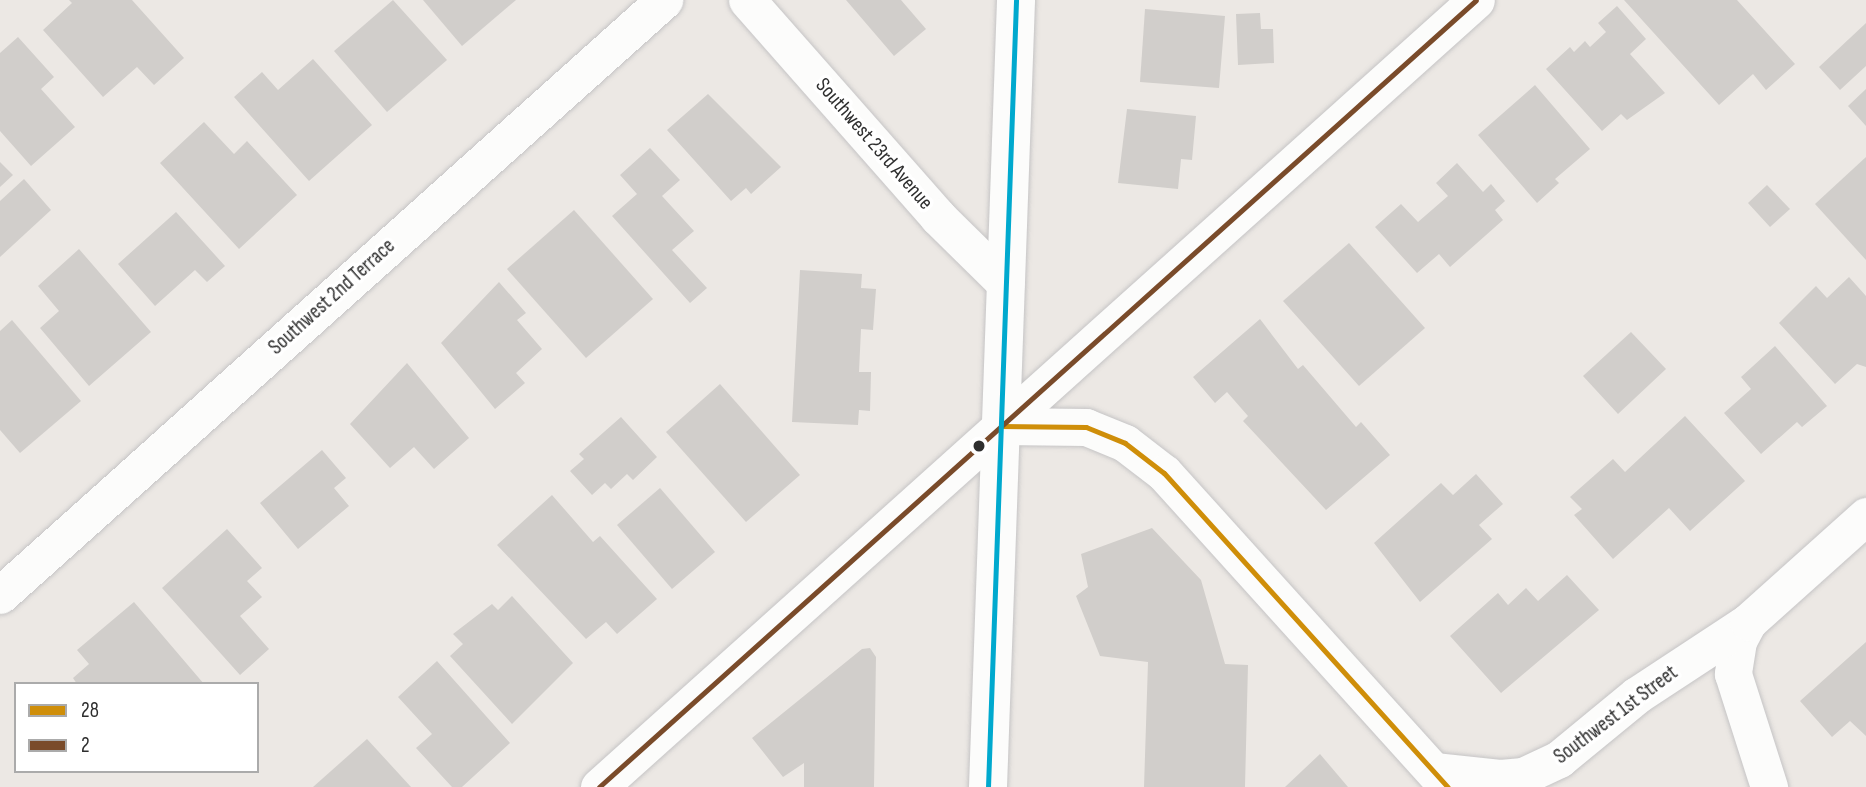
<!DOCTYPE html>
<html>
<head>
<meta charset="utf-8">
<style>
	body { margin:0 }
	#map { position:relative; width:1866px; height:787px; overflow:hidden; background:#ece8e4; font-family:"Sofia Sans Condensed",sans-serif }
	div>[style] { position:absolute }
	.building>* { inset:0; background:#d1cecb }
	.roads { filter:drop-shadow(0 0 2px #c5c4c5) drop-shadow(0 0 2px #c5c4c5) }
	.street>* { height:37px; margin:-18.5px; padding:0 18.5px; transform-origin:18.5px; border-radius:18.5px; background:#fcfcfb }
	.secondary>* { height:38px; margin:-19px; padding:0 19px; transform-origin:19px; border-radius:19px; background:#fcfcfb }
	.bus-1>* { height:5px; margin:-2.5px; padding:0 2.5px; transform-origin:2.5px; border-radius:2.5px; background:#cf8e09 }
	.bus-2>* { height:5px; margin:-2.5px; padding:0 2.5px; transform-origin:2.5px; border-radius:2.5px; background:#7a4b2a }
	.bus-3>* { height:5px; margin:-2.5px; padding:0 2.5px; transform-origin:2.5px; border-radius:2.5px; background:#00a9ce }
	.dots>* { width:19px; height:19px; translate:-50% -50%; box-sizing:border-box; border:4px solid #fff; border-radius:50% }
	span { translate:-50% -50%; white-space:nowrap; text-align:center; line-height:1.15; -webkit-text-stroke:7px #fff; paint-order:stroke }
	.street-label { font-size:21px; color:#2e2e2e }
	.legend { position:absolute; left:14px; top:682px; width:245px; height:91px; box-sizing:border-box; background:#fff; border:2px solid #ababab; margin:0; padding:9px 12px; list-style:none; font-size:21px; color:#2e2e2e }
	.legend li { display:flex; align-items:center; gap:14px; height:35px }
	.legend b { width:35px; border:2px solid #ababab }
</style>
</head>
<body>
<div id="map">
	<div class="building">
		<i style="clip-path:polygon(69px 0,132px 0,184px 58px,154px 85px,137px 67px,103px 97px,43px 30px,72px 3px)"></i>
		<i style="clip-path:polygon(393px 0,447px 60px,387px 112px,334px 51px)"></i>
		<i style="clip-path:polygon(423px 0,516px 0,462px 46px)"></i>
		<i style="clip-path:polygon(846px 0,901px 0,926px 29px,894px 56px)"></i>
		<i style="clip-path:polygon(1624px 0,1737px 0,1795px 64px,1766px 90px,1753px 74px,1719px 105px)"></i>
		<i style="clip-path:polygon(1617px 6px,1646px 39px,1630px 54px,1665px 93px,1627px 120px,1621px 114px,1602px 131px,1546px 69px,1570px 47px,1574px 52px,1585px 41px,1590px 47px,1606px 32px,1598px 23px)"></i>
		<i style="clip-path:polygon(1145px 9px,1225px 16px,1219px 88px,1140px 82px)"></i>
		<i style="clip-path:polygon(1260px 13px,1261px 29px,1273px 29px,1274px 63px,1238px 65px,1236px 14px)"></i>
		<i style="clip-path:polygon(1866px 23px,1866px 66px,1840px 90px,1819px 67px)"></i>
		<i style="clip-path:polygon(18px 37px,54px 77px,41px 89px,75px 127px,31px 166px,0 131px,0 53px)"></i>
		<i style="clip-path:polygon(313px 59px,372px 125px,309px 181px,234px 97px,262px 72px,278px 90px)"></i>
		<i style="clip-path:polygon(1535px 85px,1590px 149px,1555px 179px,1559px 183px,1537px 203px,1478px 135px)"></i>
		<i style="clip-path:polygon(1866px 89px,1866px 126px,1848px 106px)"></i>
		<i style="clip-path:polygon(708px 94px,781px 167px,751px 194px,746px 188px,731px 201px,667px 130px)"></i>
		<i style="clip-path:polygon(1127px 109px,1196px 116px,1192px 160px,1181px 159px,1178px 189px,1118px 183px)"></i>
		<i style="clip-path:polygon(204px 122px,234px 154px,247px 141px,297px 195px,239px 249px,160px 163px)"></i>
		<i style="clip-path:polygon(650px 148px,680px 180px,662px 196px,694px 231px,672px 250px,707px 288px,690px 303px,612px 216px,637px 194px,620px 175px)"></i>
		<i style="clip-path:polygon(1866px 157px,1866px 260px,1815px 204px)"></i>
		<i style="clip-path:polygon(0 162px,13px 175px,0 187px)"></i>
		<i style="clip-path:polygon(1457px 163px,1483px 192px,1491px 184px,1505px 201px,1495px 210px,1503px 220px,1450px 267px,1439px 254px,1417px 273px,1375px 227px,1401px 204px,1418px 222px,1448px 196px,1436px 183px)"></i>
		<i style="clip-path:polygon(24px 179px,51px 210px,0 257px,0 201px)"></i>
		<i style="clip-path:polygon(1767px 185px,1790px 209px,1770px 227px,1748px 203px)"></i>
		<i style="clip-path:polygon(574px 210px,653px 299px,586px 358px,507px 269px)"></i>
		<i style="clip-path:polygon(176px 212px,225px 266px,207px 282px,195px 270px,155px 306px,118px 264px)"></i>
		<i style="clip-path:polygon(1349px 243px,1425px 328px,1359px 386px,1283px 301px)"></i>
		<i style="clip-path:polygon(79px 249px,151px 332px,89px 386px,40px 328px,59px 311px,38px 286px)"></i>
		<i style="clip-path:polygon(800px 270px,862px 274px,861px 288px,876px 289px,873px 330px,861px 329px,859px 372px,871px 372px,870px 411px,859px 410px,858px 425px,792px 422px)"></i>
		<i style="clip-path:polygon(1849px 277px,1866px 296px,1866px 367px,1857px 364px,1835px 384px,1779px 323px,1816px 286px,1827px 298px)"></i>
		<i style="clip-path:polygon(499px 282px,526px 313px,517px 320px,542px 349px,516px 373px,525px 383px,495px 409px,441px 343px)"></i>
		<i style="clip-path:polygon(1260px 319px,1298px 369px,1303px 365px,1356px 427px,1361px 422px,1390px 455px,1326px 510px,1243px 421px,1248px 416px,1227px 392px,1215px 403px,1193px 377px)"></i>
		<i style="clip-path:polygon(12px 320px,81px 401px,20px 453px,0 430px,0 331px)"></i>
		<i style="clip-path:polygon(1631px 332px,1666px 369px,1618px 414px,1583px 376px)"></i>
		<i style="clip-path:polygon(1775px 346px,1827px 406px,1802px 427px,1797px 422px,1761px 454px,1724px 413px,1751px 389px,1741px 377px)"></i>
		<i style="clip-path:polygon(407px 363px,469px 438px,434px 469px,414px 447px,390px 468px,350px 424px)"></i>
		<i style="clip-path:polygon(720px 384px,800px 475px,746px 522px,666px 432px)"></i>
		<i style="clip-path:polygon(1685px 416px,1745px 481px,1690px 531px,1669px 508px,1613px 559px,1574px 515px,1582px 509px,1570px 497px,1613px 459px,1625px 472px)"></i>
		<i style="clip-path:polygon(621px 417px,657px 457px,633px 480px,627px 474px,611px 489px,605px 483px,592px 495px,570px 471px,584px 459px,579px 454px)"></i>
		<i style="clip-path:polygon(322px 450px,346px 478px,334px 488px,349px 506px,298px 549px,260px 503px)"></i>
		<i style="clip-path:polygon(1476px 474px,1503px 504px,1479px 525px,1492px 539px,1420px 602px,1374px 543px,1441px 483px,1453px 495px)"></i>
		<i style="clip-path:polygon(660px 488px,715px 552px,672px 589px,617px 525px)"></i>
		<i style="clip-path:polygon(552px 495px,593px 542px,600px 536px,657px 599px,617px 634px,606px 622px,586px 639px,497px 545px)"></i>
		<i style="clip-path:polygon(1152px 528px,1201px 580px,1225px 664px,1248px 665px,1245px 787px,1144px 787px,1148px 662px,1100px 656px,1076px 596px,1088px 587px,1081px 554px)"></i>
		<i style="clip-path:polygon(227px 529px,262px 568px,247px 581px,262px 597px,240px 616px,269px 649px,240px 675px,162px 588px)"></i>
		<i style="clip-path:polygon(1567px 575px,1599px 610px,1501px 693px,1450px 636px,1498px 593px,1508px 605px,1526px 588px,1538px 601px)"></i>
		<i style="clip-path:polygon(512px 596px,573px 663px,512px 724px,450px 656px,463px 644px,453px 634px,492px 604px,498px 610px)"></i>
		<i style="clip-path:polygon(134px 602px,204px 684px,77px 684px,73px 678px,89px 664px,77px 650px)"></i>
		<i style="clip-path:polygon(1866px 642px,1866px 736px,1850px 721px,1832px 737px,1800px 701px)"></i>
		<i style="clip-path:polygon(870px 648px,876px 657px,874px 787px,804px 787px,804px 763px,783px 777px,752px 738px,862px 649px)"></i>
		<i style="clip-path:polygon(437px 661px,510px 743px,462px 787px,452px 787px,416px 748px,432px 734px,398px 697px)"></i>
		<i style="clip-path:polygon(367px 739px,411px 787px,313px 787px)"></i>
		<i style="clip-path:polygon(1320px 754px,1348px 787px,1285px 787px)"></i>
	</div>
	<div class="roads">
		<div class="street">
			<i style="left:747px;top:0;width:289px;rotate:48.6deg"></i>
			<i style="left:938px;top:217px;width:95px;rotate:44.6deg"></i>
			<i style="left:1001px;top:426px;width:85px;rotate:0.7deg"></i>
			<i style="left:1086px;top:427px;width:42px;rotate:22.3deg"></i>
			<i style="left:1125px;top:443px;width:49px;rotate:37.6deg"></i>
			<i style="left:1164px;top:473px;width:423px;rotate:47.9deg"></i>
			<i style="left:0;top:595px;width:892px;rotate:-41.86deg"></i>
			<i style="left:1748px;top:622px;width:21px;rotate:118deg"></i>
			<i style="left:1738px;top:641px;width:33px;rotate:99deg"></i>
			<i style="left:1733px;top:674px;width:119px;rotate:72.3deg"></i>
			<i style="left:1434px;top:771px;width:66px;rotate:6.1deg"></i>
			<i style="left:1500px;top:778px;width:23px;rotate:-5deg"></i>
			<i style="left:1523px;top:776px;width:40px;rotate:-25deg"></i>
			<i style="left:1559px;top:759px;width:101px;rotate:-39.4deg"></i>
			<i style="left:1637px;top:695px;width:133px;rotate:-33.3deg"></i>
			<i style="left:1748px;top:622px;width:159px;rotate:-41.9deg"></i>
			<i style="left:599px;top:787px;width:1178px;rotate:-41.9deg"></i>
		</div>
		<div class="secondary">
			<i style="left:988px;top:787px;width:787px;rotate:-87.96deg"></i>
		</div>
	</div>
	<div class="bus-1">
		<i style="left:1001px;top:426px;width:85px;rotate:0.7deg"></i>
		<i style="left:1086px;top:427px;width:42px;rotate:22.3deg"></i>
		<i style="left:1125px;top:443px;width:49px;rotate:37.6deg"></i>
		<i style="left:1164px;top:473px;width:423px;rotate:47.9deg"></i>
	</div>
	<div class="bus-2">
		<i style="left:599px;top:787px;width:1178px;rotate:-41.9deg"></i>
	</div>
	<div class="bus-3">
		<i style="left:988px;top:787px;width:787px;rotate:-87.96deg"></i>
	</div>
	<div class="dots">
		<i style="left:979px;top:446px;background:#2e2e2e"></i>
	</div>
	<div class="street-label">
		<span style="left:874px;top:144px;rotate:49deg">Southwest 23rd Avenue</span>
		<span style="left:332px;top:297px;rotate:-42deg">Southwest 2nd Terrace</span>
		<span style="left:1616px;top:715px;rotate:-37deg">Southwest 1st Street</span>
	</div>
	<ul class="legend">
	<li><b style="height:9px;background:#cf8e09"></b>28</li>
	<li><b style="height:9px;background:#7a4b2a"></b>2</li>
	</ul>
</div>
</body>
</html>
